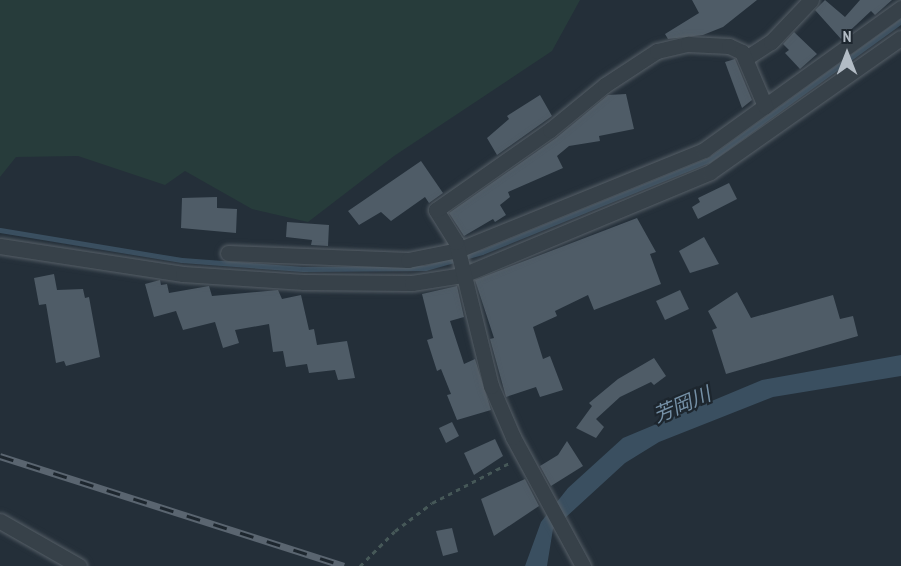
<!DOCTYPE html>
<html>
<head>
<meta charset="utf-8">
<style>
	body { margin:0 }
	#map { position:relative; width:901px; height:566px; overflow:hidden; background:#242f39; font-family:"PT Sans Narrow","Noto Sans JP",sans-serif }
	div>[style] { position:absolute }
	.green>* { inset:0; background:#273c3b }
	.water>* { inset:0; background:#3a4f60 }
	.stream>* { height:5px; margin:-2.5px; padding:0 2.5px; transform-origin:2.5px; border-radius:2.5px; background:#3a4f60 }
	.building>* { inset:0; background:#4f5c67 }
	.path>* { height:3px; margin-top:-1.5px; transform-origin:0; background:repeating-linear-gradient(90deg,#465858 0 4.5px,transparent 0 9px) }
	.roads { filter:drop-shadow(0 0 2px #565f67) drop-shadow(0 0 2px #565f67) }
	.street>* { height:15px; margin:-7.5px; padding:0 7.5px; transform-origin:7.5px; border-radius:7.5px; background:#374149 }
	.rail>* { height:7px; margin-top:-3.5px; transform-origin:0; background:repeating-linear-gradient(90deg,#1d262e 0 14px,#5a6570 0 28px); box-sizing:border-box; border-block:2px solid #5a6570 }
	span { translate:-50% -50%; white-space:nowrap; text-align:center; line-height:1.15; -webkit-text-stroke:4.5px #1d262e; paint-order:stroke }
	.water-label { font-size:20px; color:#7590a6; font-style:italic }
	.north { position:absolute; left:817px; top:24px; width:60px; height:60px; -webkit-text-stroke:4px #1d262e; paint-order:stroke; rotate:0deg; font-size:16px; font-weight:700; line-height:24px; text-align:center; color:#b3bcc5 }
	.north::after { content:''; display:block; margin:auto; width:21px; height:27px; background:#b3bcc5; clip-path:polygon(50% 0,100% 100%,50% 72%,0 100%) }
</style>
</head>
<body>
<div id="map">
	<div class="green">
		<i style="clip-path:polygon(0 0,580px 0,552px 51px,394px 156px,308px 222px,252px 209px,185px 171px,165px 185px,78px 156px,16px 157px,0 177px)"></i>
	</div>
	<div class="water">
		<i style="clip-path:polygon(901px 355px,901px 376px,773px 397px,659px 442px,625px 463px,553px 529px,547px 566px,525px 566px,541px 522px,568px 488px,623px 438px,762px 380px)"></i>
	</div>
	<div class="stream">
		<i style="left:0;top:230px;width:184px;rotate:9.4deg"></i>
		<i style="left:182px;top:260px;width:121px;rotate:4.3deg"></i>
		<i style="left:303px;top:269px;width:122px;rotate:-0.5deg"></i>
		<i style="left:425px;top:268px;width:59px;rotate:-15.7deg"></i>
		<i style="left:482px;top:252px;width:245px;rotate:-22.1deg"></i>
		<i style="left:709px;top:160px;width:237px;rotate:-35.9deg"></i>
	</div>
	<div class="building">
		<i style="clip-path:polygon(692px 0,757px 0,723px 27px,703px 35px,668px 39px,665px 34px,699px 13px)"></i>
		<i style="clip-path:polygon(825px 0,845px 17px,860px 0,892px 0,875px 15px,871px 11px,841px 39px,815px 10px)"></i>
		<i style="clip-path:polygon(794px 32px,817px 54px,800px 69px,785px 53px,789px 50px,783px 44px)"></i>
		<i style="clip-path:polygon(735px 59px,752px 100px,742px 108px,725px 62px)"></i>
		<i style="clip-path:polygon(626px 94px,634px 129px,599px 136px,600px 141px,569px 146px,557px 156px,563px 168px,508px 192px,510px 197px,500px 205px,506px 215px,495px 222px,493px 219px,464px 236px,449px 213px,556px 138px,608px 95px)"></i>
		<i style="clip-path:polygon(540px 95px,552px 116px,497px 155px,487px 138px,509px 119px,507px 116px)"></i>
		<i style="clip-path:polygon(421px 161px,443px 193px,429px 203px,425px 197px,391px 221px,381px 212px,359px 225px,348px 211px)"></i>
		<i style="clip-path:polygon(729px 183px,737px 199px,698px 219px,692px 207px,700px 202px,698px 198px)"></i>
		<i style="clip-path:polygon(217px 197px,217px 208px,237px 209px,236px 233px,181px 228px,182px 198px)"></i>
		<i style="clip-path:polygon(637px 218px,656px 252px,650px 254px,661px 284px,594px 310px,588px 295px,555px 311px,557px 316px,533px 327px,543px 359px,550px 356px,563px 390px,540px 397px,536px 387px,506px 397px,490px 339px,494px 338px,475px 280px)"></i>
		<i style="clip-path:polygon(287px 222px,329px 225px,328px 246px,311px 245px,312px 240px,286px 237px)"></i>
		<i style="clip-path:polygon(704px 237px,719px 264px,690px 273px,679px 251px)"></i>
		<i style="clip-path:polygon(54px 274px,57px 290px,83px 289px,85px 298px,89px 297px,100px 357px,66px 366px,64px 361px,56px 363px,46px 304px,39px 305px,34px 278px)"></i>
		<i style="clip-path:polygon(160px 280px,161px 285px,167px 284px,169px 293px,209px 286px,212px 296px,278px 290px,282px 299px,301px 295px,309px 330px,314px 329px,317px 345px,347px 341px,355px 378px,338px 380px,335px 370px,309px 373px,307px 364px,286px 367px,283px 351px,273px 352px,269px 324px,235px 330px,239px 343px,223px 348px,215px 322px,183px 330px,176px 311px,154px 317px,145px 284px)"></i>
		<i style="clip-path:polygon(457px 286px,464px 317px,450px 321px,464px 364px,475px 359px,491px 410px,457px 420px,447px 395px,451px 394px,441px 369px,437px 371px,427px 340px,433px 338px,422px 294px)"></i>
		<i style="clip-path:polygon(680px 290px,689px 309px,665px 320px,656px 301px)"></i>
		<i style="clip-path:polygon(737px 292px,751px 318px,833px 295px,840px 319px,853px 316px,858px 336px,726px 374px,712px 330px,717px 328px,708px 311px)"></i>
		<i style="clip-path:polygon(654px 358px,666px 376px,654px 385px,651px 382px,620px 397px,596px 419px,604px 427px,596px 438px,576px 428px,592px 406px,589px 403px,618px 379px)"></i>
		<i style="clip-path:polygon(452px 422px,459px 436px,446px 443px,439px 428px)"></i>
		<i style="clip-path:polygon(495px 439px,503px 456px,474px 475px,464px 453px)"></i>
		<i style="clip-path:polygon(567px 441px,583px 466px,551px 486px,540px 466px,558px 455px)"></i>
		<i style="clip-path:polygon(525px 479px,539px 506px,494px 536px,481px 499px)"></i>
		<i style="clip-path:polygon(452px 528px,458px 552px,443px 556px,436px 531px)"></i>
	</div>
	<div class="path">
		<i style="left:360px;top:566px;width:49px;rotate:-45deg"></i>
		<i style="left:395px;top:531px;width:46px;rotate:-37.1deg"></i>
		<i style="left:432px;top:503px;width:89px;rotate:-27.4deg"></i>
	</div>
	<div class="roads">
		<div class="street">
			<i style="left:746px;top:58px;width:30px;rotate:-33deg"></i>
			<i style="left:771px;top:42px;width:58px;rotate:-46.4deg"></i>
			<i style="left:0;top:246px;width:185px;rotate:8.7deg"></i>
			<i style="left:183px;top:274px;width:121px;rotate:3.8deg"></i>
			<i style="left:304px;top:282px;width:108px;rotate:0.5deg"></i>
			<i style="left:412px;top:283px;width:52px;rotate:-8.9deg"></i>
			<i style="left:463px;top:275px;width:268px;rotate:-22.6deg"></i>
			<i style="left:710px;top:172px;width:233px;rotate:-35.1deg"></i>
			<i style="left:228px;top:253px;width:180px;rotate:2.2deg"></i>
			<i style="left:408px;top:260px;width:51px;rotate:-11.3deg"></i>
			<i style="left:458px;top:250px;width:266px;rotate:-22.1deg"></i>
			<i style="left:704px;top:150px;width:243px;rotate:-35.8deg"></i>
			<i style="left:0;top:521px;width:91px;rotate:29.7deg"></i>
			<i style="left:583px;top:566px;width:147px;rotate:-118.5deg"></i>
			<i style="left:513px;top:437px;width:56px;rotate:-113.3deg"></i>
			<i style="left:491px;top:386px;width:148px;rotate:-103.7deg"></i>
			<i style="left:456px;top:242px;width:38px;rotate:-122deg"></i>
			<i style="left:436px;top:210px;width:139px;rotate:-35.1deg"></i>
			<i style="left:550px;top:130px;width:71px;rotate:-39.3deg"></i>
			<i style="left:605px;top:85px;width:62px;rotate:-33.2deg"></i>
			<i style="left:657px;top:51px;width:32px;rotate:-13deg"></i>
			<i style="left:688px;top:44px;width:41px;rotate:2.8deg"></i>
			<i style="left:729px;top:46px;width:14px;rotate:25deg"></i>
			<i style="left:742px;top:52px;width:59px;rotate:66.9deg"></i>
		</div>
	</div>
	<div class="rail">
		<i style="left:0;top:456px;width:361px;rotate:17.7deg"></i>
	</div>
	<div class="water-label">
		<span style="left:682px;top:405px;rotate:-23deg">芳岡川</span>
	</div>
	<div class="north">N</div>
</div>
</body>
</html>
